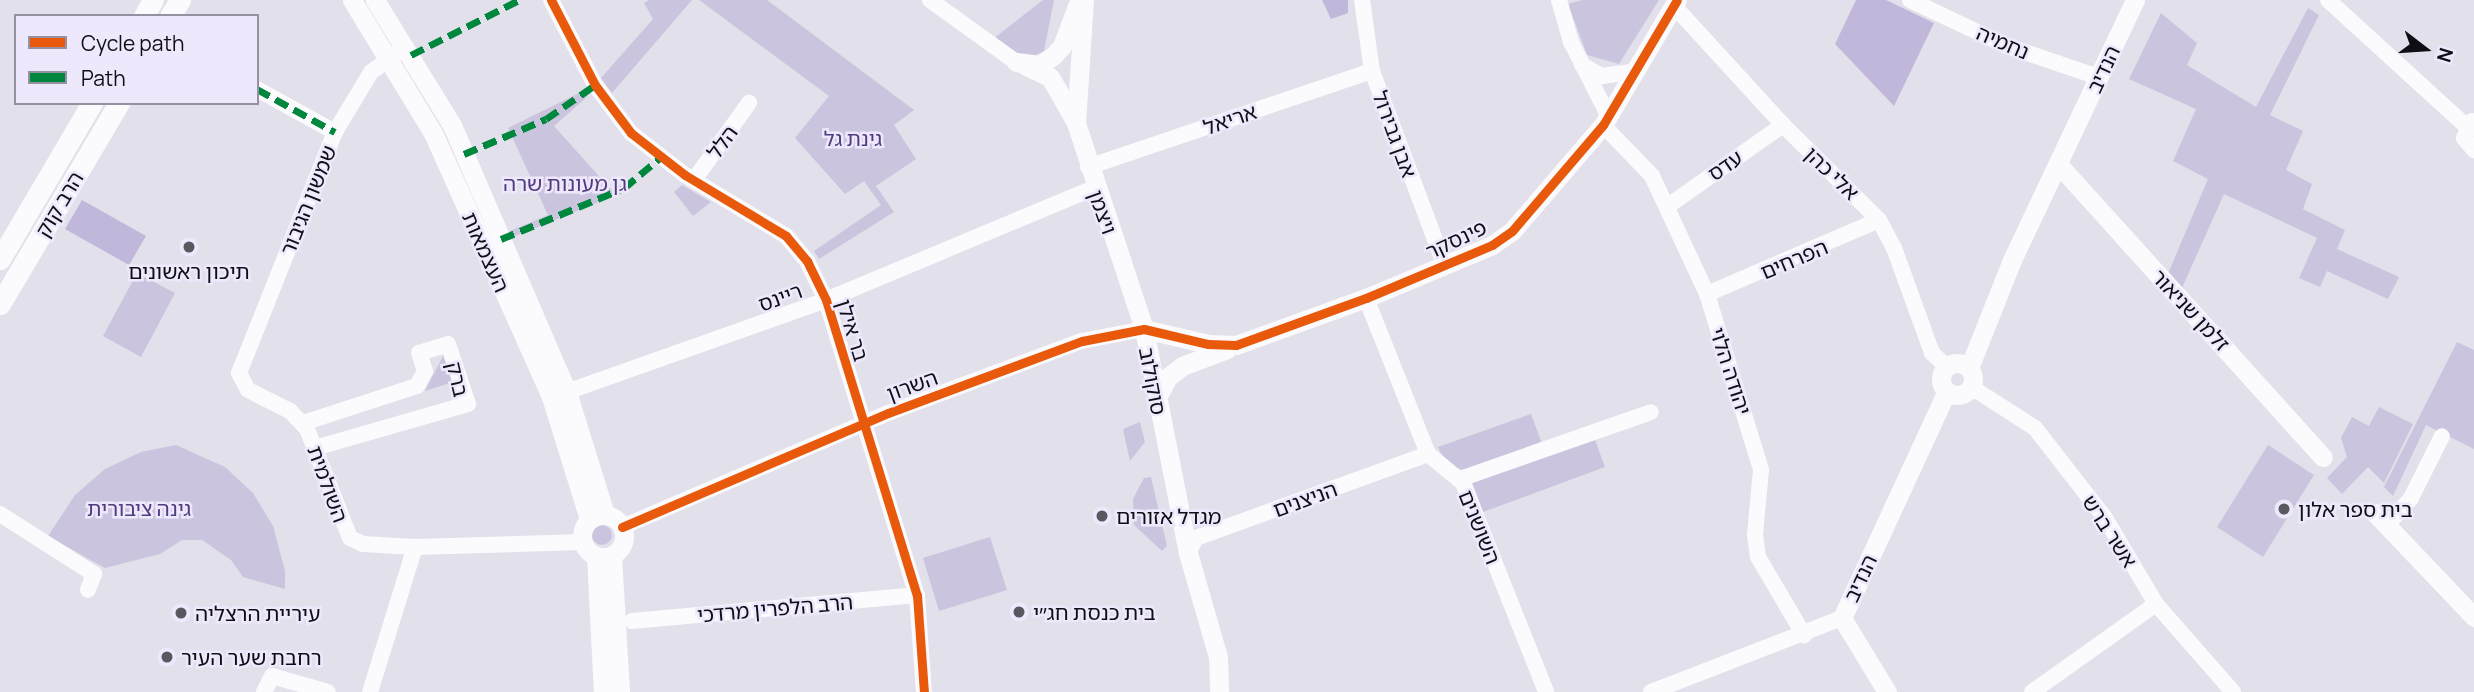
<!DOCTYPE html>
<html>
<head>
<meta charset="utf-8">
<style>
	body { margin:0 }
	#map { position:relative; width:2474px; height:692px; overflow:hidden; background:#e2e0ea; font-family:Manrope,"Noto Sans Hebrew",sans-serif }
	div>[style] { position:absolute }
	.green>* { inset:0; background:#cbc4de }
	.round { border-radius:50% }
	.forest>* { inset:0; background:#c1b7da }
	.minor>* { height:16px; margin:-8px; padding:0 8px; transform-origin:8px; border-radius:8px; background:#fbfafc }
	.tertiary>* { height:19px; margin:-9.5px; padding:0 9.5px; transform-origin:9.5px; border-radius:9.5px; background:#fbfafc }
	.tertiary>.ring { margin:-9.5px; padding:0; box-sizing:content-box; background:none; border:19px solid #fbfafc; border-radius:50% }
	.secondary>* { height:21px; margin:-10.5px; padding:0 10.5px; transform-origin:10.5px; border-radius:10.5px; background:#fbfafc }
	.quiet>* { height:7px; margin-top:-3.5px; transform-origin:0; background:repeating-linear-gradient(90deg,#00873e 0 14px,transparent 0 21px) }
	.cycleway>* { height:9px; margin:-4.5px; padding:0 4.5px; transform-origin:4.5px; border-radius:4.5px; background:#e8590c }
	.dots>* { width:19px; height:19px; translate:-50% -50%; box-sizing:border-box; border:4px solid #eee8fd; border-radius:50% }
	span { translate:-50% -50%; white-space:nowrap; text-align:center; line-height:1.15; -webkit-text-stroke:5px #eee8fd; paint-order:stroke }
	.street-label { font-size:21px; color:#0f0e14 }
	.park-label { font-size:21px; color:#533b7f }
	.poi-label { font-size:21px; color:#0f0e14 }
	.left { translate:0 -50%; text-align:left }
	.legend { position:absolute; left:14px; top:14px; width:245px; height:91px; box-sizing:border-box; background:#eee8fd; border:2px solid #9591a0; margin:0; padding:9px 12px; list-style:none; font-size:21px; color:#0f0e14 }
	.legend li { display:flex; align-items:center; gap:14px; height:35px }
	.legend b { width:35px; border:2px solid #9591a0 }
	.north { position:absolute; left:2390px; top:14px; width:70px; height:70px; -webkit-text-stroke:5px #eee8fd; paint-order:stroke; rotate:107deg; font-size:19px; font-weight:700; line-height:28px; text-align:center; color:#0f0e14 }
	.north::after { content:''; display:block; margin:auto; width:24px; height:32px; background:#0f0e14; clip-path:polygon(50% 0,100% 100%,50% 72%,0 100%) }
</style>
</head>
<body>
<div id="map">
	<div class="green">
		<i style="clip-path:polygon(649px 0,692px 0,612px 93px,601px 78px,653px 19px,644px 3px)"></i>
		<i style="clip-path:polygon(699px 0,767px 0,914px 110px,894px 125px,916px 159px,876px 186px,894px 212px,819px 259px,814px 251px,881px 205px,864px 181px,845px 194px,795px 138px,829px 96px)"></i>
		<i style="clip-path:polygon(1043px 0,1054px 0,1044px 51px,1027px 59px,993px 39px)"></i>
		<i style="clip-path:polygon(1582px 0,1659px 0,1619px 64px,1587px 55px,1568px 4px)"></i>
		<i style="clip-path:polygon(2308px 8px,2319px 15px,2270px 115px,2303px 131px,2286px 170px,2312px 184px,2303px 209px,2345px 230px,2337px 249px,2399px 277px,2388px 299px,2327px 271px,2320px 287px,2299px 278px,2317px 238px,2224px 194px,2181px 290px,2167px 276px,2208px 179px,2173px 161px,2196px 109px,2129px 79px,2161px 13px,2197px 43px,2187px 65px,2256px 107px)"></i>
		<i style="clip-path:polygon(585px 90px,588px 96px,554px 126px,616px 195px,513px 237px,510px 231px,548px 215px,508px 128px)"></i>
		<i style="clip-path:polygon(682px 185px,711px 202px,693px 216px,674px 192px)"></i>
		<i style="clip-path:polygon(137px 273px,175px 293px,141px 357px,103px 336px)"></i>
		<i style="clip-path:polygon(2457px 342px,2474px 350px,2474px 449px,2426px 425px,2393px 496px,2384px 487px)"></i>
		<i style="clip-path:polygon(444px 354px,453px 382px,425px 391px)"></i>
		<i style="clip-path:polygon(2379px 407px,2413px 424px,2384px 483px,2368px 467px,2342px 494px,2327px 478px,2347px 457px,2341px 438px,2352px 417px,2369px 426px)"></i>
		<i style="clip-path:polygon(1531px 414px,1542px 444px,1463px 470px,1447px 465px,1438px 447px)"></i>
		<i style="clip-path:polygon(1140px 422px,1145px 442px,1130px 461px,1123px 429px)"></i>
		<i style="clip-path:polygon(1594px 437px,1605px 467px,1483px 512px,1472px 482px)"></i>
		<i style="clip-path:polygon(176px 445px,225px 467px,253px 493px,273px 526px,285px 571px,285px 589px,243px 577px,231px 560px,202px 540px,182px 540px,160px 554px,105px 568px,48px 536px,75px 495px,105px 469px,141px 452px)"></i>
		<i style="clip-path:polygon(2268px 445px,2314px 475px,2263px 557px,2217px 527px)"></i>
		<i style="clip-path:polygon(1151px 477px,1167px 546px,1162px 551px,1134px 525px,1133px 499px,1144px 478px)"></i>
		<i class="round" style="left:592px;top:525px;width:20px;height:20px"></i>
		<i style="clip-path:polygon(990px 537px,1007px 590px,939px 611px,923px 558px)"></i>
	</div>
	<div class="forest">
		<i style="clip-path:polygon(1322px 0,1348px 0,1348px 13px,1331px 19px)"></i>
		<i style="clip-path:polygon(1856px 0,1886px 0,1934px 23px,1894px 106px,1835px 44px)"></i>
		<i style="clip-path:polygon(82px 200px,146px 236px,129px 265px,65px 229px)"></i>
	</div>
	<div class="minor">
		<i style="left:551px;top:0;width:96px;rotate:62.6deg"></i>
		<i style="left:595px;top:85px;width:60px;rotate:53.1deg"></i>
		<i style="left:631px;top:133px;width:68px;rotate:37.9deg"></i>
		<i style="left:685px;top:175px;width:118px;rotate:31.1deg"></i>
		<i style="left:786px;top:236px;width:33px;rotate:50deg"></i>
		<i style="left:807px;top:261px;width:43px;rotate:64deg"></i>
		<i style="left:826px;top:300px;width:309px;rotate:72.9deg"></i>
		<i style="left:917px;top:595px;width:97px;rotate:85.9deg"></i>
		<i style="left:930px;top:0;width:106px;rotate:35.8deg"></i>
		<i style="left:1362px;top:0;width:72px;rotate:82deg"></i>
		<i style="left:1372px;top:71px;width:206px;rotate:69.5deg"></i>
		<i style="left:1559px;top:0;width:44px;rotate:74.1deg"></i>
		<i style="left:1571px;top:42px;width:82px;rotate:63.1deg"></i>
		<i style="left:1910px;top:0;width:107px;rotate:25.4deg"></i>
		<i style="left:2007px;top:46px;width:96px;rotate:18.8deg"></i>
		<i style="left:2328px;top:0;width:187px;rotate:42.4deg"></i>
		<i style="left:1674px;top:6px;width:161px;rotate:47.5deg"></i>
		<i style="left:1783px;top:125px;width:135px;rotate:44.7deg"></i>
		<i style="left:1879px;top:220px;width:32px;rotate:62deg"></i>
		<i style="left:1894px;top:248px;width:112px;rotate:70.1deg"></i>
		<i style="left:1932px;top:353px;width:21px;rotate:43deg"></i>
		<i style="left:1582px;top:65px;width:23px;rotate:29deg"></i>
		<i style="left:1602px;top:76px;width:30px;rotate:-8deg"></i>
		<i style="left:257px;top:89px;width:89px;rotate:28.9deg"></i>
		<i style="left:2472px;top:121px;width:19px;rotate:115deg"></i>
		<i style="left:2464px;top:138px;width:16px;rotate:50deg"></i>
		<i style="left:1603px;top:125px;width:71px;rotate:46.1deg"></i>
		<i style="left:1652px;top:176px;width:130px;rotate:65deg"></i>
		<i style="left:1707px;top:294px;width:184px;rotate:72.9deg"></i>
		<i style="left:1761px;top:470px;width:65px;rotate:95.3deg"></i>
		<i style="left:1755px;top:535px;width:22px;rotate:82deg"></i>
		<i style="left:1758px;top:557px;width:91px;rotate:59.5deg"></i>
		<i style="left:1088px;top:167px;width:300px;rotate:-18.7deg"></i>
		<i style="left:694px;top:180px;width:95px;rotate:-54.5deg"></i>
		<i style="left:1668px;top:206px;width:141px;rotate:-35.2deg"></i>
		<i style="left:1707px;top:294px;width:187px;rotate:-23.3deg"></i>
		<i style="left:1366px;top:298px;width:168px;rotate:68.3deg"></i>
		<i style="left:1428px;top:454px;width:45px;rotate:39.6deg"></i>
		<i style="left:1463px;top:483px;width:225px;rotate:68.3deg"></i>
		<i style="left:1971px;top:387px;width:76px;rotate:32.6deg"></i>
		<i style="left:2035px;top:428px;width:114px;rotate:52.1deg"></i>
		<i style="left:2105px;top:518px;width:100px;rotate:59.3deg"></i>
		<i style="left:2156px;top:604px;width:117px;rotate:48.8deg"></i>
		<i style="left:558px;top:395px;width:284px;rotate:-19.5deg"></i>
		<i style="left:826px;top:300px;width:290px;rotate:-22.7deg"></i>
		<i style="left:303px;top:423px;width:120px;rotate:-18deg"></i>
		<i style="left:417px;top:386px;width:17px;rotate:-62deg"></i>
		<i style="left:425px;top:371px;width:19px;rotate:-108deg"></i>
		<i style="left:419px;top:353px;width:30px;rotate:-17deg"></i>
		<i style="left:448px;top:344px;width:63px;rotate:71.6deg"></i>
		<i style="left:468px;top:404px;width:159px;rotate:164deg"></i>
		<i style="left:1460px;top:479px;width:202px;rotate:-19.3deg"></i>
		<i style="left:0;top:514px;width:112px;rotate:32.6deg"></i>
		<i style="left:94px;top:574px;width:17px;rotate:111deg"></i>
		<i style="left:2387px;top:525px;width:36px;rotate:-48deg"></i>
		<i style="left:2411px;top:498px;width:69px;rotate:-63.4deg"></i>
		<i style="left:622px;top:527px;width:289px;rotate:-23.2deg"></i>
		<i style="left:888px;top:413px;width:207px;rotate:-20.4deg"></i>
		<i style="left:1082px;top:341px;width:63px;rotate:-11deg"></i>
		<i style="left:415px;top:547px;width:167px;rotate:-1.7deg"></i>
		<i style="left:1188px;top:553px;width:17px;rotate:-62deg"></i>
		<i style="left:1196px;top:538px;width:247px;rotate:-19.9deg"></i>
		<i style="left:632px;top:621px;width:286px;rotate:-5.2deg"></i>
		<i style="left:264px;top:692px;width:18px;rotate:-63deg"></i>
		<i style="left:272px;top:676px;width:58px;rotate:15.9deg"></i>
		<i style="left:370px;top:692px;width:152px;rotate:-72.8deg"></i>
		<i style="left:415px;top:547px;width:52px;rotate:-176.7deg"></i>
		<i style="left:363px;top:544px;width:14px;rotate:-155deg"></i>
		<i style="left:350px;top:538px;width:117px;rotate:-111.5deg"></i>
		<i style="left:307px;top:429px;width:25px;rotate:-133deg"></i>
		<i style="left:290px;top:411px;width:47px;rotate:-153.4deg"></i>
		<i style="left:248px;top:390px;width:19px;rotate:-118deg"></i>
		<i style="left:239px;top:373px;width:259px;rotate:-68.3deg"></i>
		<i style="left:335px;top:132px;width:70px;rotate:-59deg"></i>
		<i style="left:371px;top:72px;width:43px;rotate:-35.5deg"></i>
		<i style="left:1651px;top:692px;width:205px;rotate:-21.2deg"></i>
		<i style="left:2032px;top:692px;width:152px;rotate:-35.4deg"></i>
	</div>
	<div class="tertiary">
		<i style="left:352px;top:0;width:156px;rotate:58.7deg"></i>
		<i style="left:433px;top:133px;width:289px;rotate:65.9deg"></i>
		<i style="left:551px;top:397px;width:128px;rotate:72.7deg"></i>
		<i style="left:375px;top:0;width:147px;rotate:58.4deg"></i>
		<i style="left:452px;top:125px;width:291px;rotate:66.7deg"></i>
		<i style="left:567px;top:392px;width:128px;rotate:72.7deg"></i>
		<i style="left:1084px;top:0;width:123px;rotate:93.7deg"></i>
		<i style="left:1076px;top:123px;width:217px;rotate:71.7deg"></i>
		<i style="left:1144px;top:329px;width:228px;rotate:78.9deg"></i>
		<i style="left:1188px;top:553px;width:108px;rotate:73.9deg"></i>
		<i style="left:1218px;top:657px;width:35px;rotate:88deg"></i>
		<i style="left:1016px;top:62px;width:24px;rotate:7deg"></i>
		<i style="left:1040px;top:65px;width:16px;rotate:-35deg"></i>
		<i style="left:1053px;top:56px;width:13px;rotate:-48deg"></i>
		<i style="left:1062px;top:46px;width:43px;rotate:-69.4deg"></i>
		<i style="left:1026px;top:66px;width:26px;rotate:25deg"></i>
		<i style="left:1050px;top:77px;width:48px;rotate:60.3deg"></i>
		<i style="left:2058px;top:164px;width:395px;rotate:47.9deg"></i>
		<i style="left:1144px;top:329px;width:66px;rotate:13.2deg"></i>
		<i style="left:1208px;top:344px;width:28px;rotate:2deg"></i>
		<i style="left:1236px;top:345px;width:138px;rotate:-19.9deg"></i>
		<i style="left:1366px;top:298px;width:137px;rotate:-22.8deg"></i>
		<i style="left:1492px;top:245px;width:24px;rotate:-35deg"></i>
		<i style="left:1512px;top:231px;width:140px;rotate:-49.4deg"></i>
		<i style="left:1603px;top:125px;width:145px;rotate:-59.4deg"></i>
		<i class="ring" style="left:1941px;top:363px;width:13px;height:13px"></i>
		<i style="left:1969px;top:368px;width:116px;rotate:-68.3deg"></i>
		<i style="left:2012px;top:260px;width:288px;rotate:-64.7deg"></i>
		<i style="left:1160px;top:392px;width:17px;rotate:-62deg"></i>
		<i style="left:1168px;top:377px;width:18px;rotate:-38deg"></i>
		<i style="left:1182px;top:366px;width:48px;rotate:-20.7deg"></i>
		<i style="left:2375px;top:513px;width:144px;rotate:46.4deg"></i>
		<i class="ring" style="left:582px;top:515px;width:23px;height:23px"></i>
		<i style="left:596px;top:556px;width:136px;rotate:87.1deg"></i>
		<i style="left:612px;top:556px;width:136px;rotate:86.6deg"></i>
		<i style="left:1887px;top:692px;width:87px;rotate:-121.3deg"></i>
		<i style="left:1842px;top:618px;width:250px;rotate:-65.2deg"></i>
	</div>
	<div class="secondary">
		<i style="left:144px;top:16px;width:18px;rotate:-61deg"></i>
		<i style="left:170px;top:16px;width:19px;rotate:-58deg"></i>
		<i style="left:0;top:259px;width:181px;rotate:-59.5deg"></i>
		<i style="left:0;top:304px;width:234px;rotate:-59.4deg"></i>
	</div>
	<div class="quiet">
		<i style="left:411px;top:55px;width:121px;rotate:-27deg"></i>
		<i style="left:257px;top:89px;width:89px;rotate:28.9deg"></i>
		<i style="left:464px;top:154px;width:89px;rotate:-23.1deg"></i>
		<i style="left:546px;top:119px;width:60px;rotate:-34.8deg"></i>
		<i style="left:501px;top:239px;width:133px;rotate:-22.5deg"></i>
		<i style="left:624px;top:188px;width:47px;rotate:-39.8deg"></i>
	</div>
	<div class="cycleway">
		<i style="left:551px;top:0;width:96px;rotate:62.6deg"></i>
		<i style="left:595px;top:85px;width:60px;rotate:53.1deg"></i>
		<i style="left:631px;top:133px;width:68px;rotate:37.9deg"></i>
		<i style="left:685px;top:175px;width:118px;rotate:31.1deg"></i>
		<i style="left:786px;top:236px;width:33px;rotate:50deg"></i>
		<i style="left:807px;top:261px;width:43px;rotate:64deg"></i>
		<i style="left:826px;top:300px;width:309px;rotate:72.9deg"></i>
		<i style="left:917px;top:595px;width:97px;rotate:85.9deg"></i>
		<i style="left:622px;top:527px;width:289px;rotate:-23.2deg"></i>
		<i style="left:888px;top:413px;width:207px;rotate:-20.4deg"></i>
		<i style="left:1082px;top:341px;width:63px;rotate:-11deg"></i>
		<i style="left:1144px;top:329px;width:66px;rotate:13.2deg"></i>
		<i style="left:1208px;top:344px;width:28px;rotate:2deg"></i>
		<i style="left:1236px;top:345px;width:138px;rotate:-19.9deg"></i>
		<i style="left:1366px;top:298px;width:137px;rotate:-22.8deg"></i>
		<i style="left:1492px;top:245px;width:24px;rotate:-35deg"></i>
		<i style="left:1512px;top:231px;width:140px;rotate:-49.4deg"></i>
		<i style="left:1603px;top:125px;width:145px;rotate:-59.4deg"></i>
	</div>
	<div class="dots">
		<i style="left:189px;top:247px;background:#59585f"></i>
		<i style="left:2284px;top:509px;background:#59585f"></i>
		<i style="left:1102px;top:516px;background:#59585f"></i>
		<i style="left:1019px;top:612px;background:#59585f"></i>
		<i style="left:181px;top:613px;background:#59585f"></i>
		<i style="left:167px;top:657px;background:#59585f"></i>
	</div>
	<div class="street-label">
		<span style="left:2003px;top:42px;rotate:23deg">נחמיה</span>
		<span style="left:2103px;top:69px;rotate:-65deg">הנדיב</span>
		<span style="left:1230px;top:119px;rotate:-19deg">אריאל</span>
		<span style="left:1395px;top:134px;rotate:70deg">אבן גבירול</span>
		<span style="left:722px;top:142px;rotate:-54deg">הלל</span>
		<span style="left:1725px;top:165px;rotate:-35deg">עדס</span>
		<span style="left:1832px;top:173px;rotate:44deg">אלי כהן</span>
		<span style="left:308px;top:200px;rotate:-68deg">שמשון הגיבור</span>
		<span style="left:59px;top:204px;rotate:-59deg">הרב קוק</span>
		<span style="left:1103px;top:212px;rotate:70deg">ויצמן</span>
		<span style="left:1456px;top:239px;rotate:-25deg">פינסקר</span>
		<span style="left:486px;top:252px;rotate:66deg">העצמאות</span>
		<span style="left:1794px;top:259px;rotate:-23deg">הפרחים</span>
		<span style="left:780px;top:297px;rotate:-20deg">ריינס</span>
		<span style="left:2191px;top:310px;rotate:47deg">זלמן שניאור</span>
		<span style="left:853px;top:330px;rotate:73deg">בר אילן</span>
		<span style="left:1731px;top:371px;rotate:72deg">יהודה הלוי</span>
		<span style="left:458px;top:379px;rotate:77deg">ברק</span>
		<span style="left:1153px;top:381px;rotate:79deg">סוקולוב</span>
		<span style="left:912px;top:385px;rotate:-20deg">השרון</span>
		<span style="left:328px;top:484px;rotate:70deg">השולמית</span>
		<span style="left:1305px;top:499px;rotate:-20deg">הניצנים</span>
		<span style="left:1480px;top:527px;rotate:68deg">השושנים</span>
		<span style="left:2110px;top:531px;rotate:57deg">אשר ברש</span>
		<span style="left:1860px;top:578px;rotate:-65deg">הנדיב</span>
		<span style="left:775px;top:608px;rotate:-5deg">הרב הלפרין מרדכי</span>
	</div>
	<div class="park-label">
		<span style="left:853px;top:138px">גינת גל</span>
		<span style="left:565px;top:183px">גן מעונות שרה</span>
		<span style="left:139px;top:508px">גינה ציבורית</span>
	</div>
	<div class="poi-label">
		<span style="left:189px;top:271px">תיכון ראשונים</span>
		<span class="left" style="left:2298px;top:509px">בית ספר אלון</span>
		<span class="left" style="left:1116px;top:516px">מגדל אזורים</span>
		<span class="left" style="left:1033px;top:612px">בית כנסת חג״י</span>
		<span class="left" style="left:195px;top:613px">עיריית הרצליה</span>
		<span class="left" style="left:181px;top:657px">רחבת שער העיר</span>
	</div>
	<ul class="legend">
	<li><b style="height:9px;background:#e8590c"></b>Cycle path</li>
	<li><b style="height:9px;background:#00873e"></b>Path</li>
	</ul>
	<div class="north">N</div>
</div>
</body>
</html>
